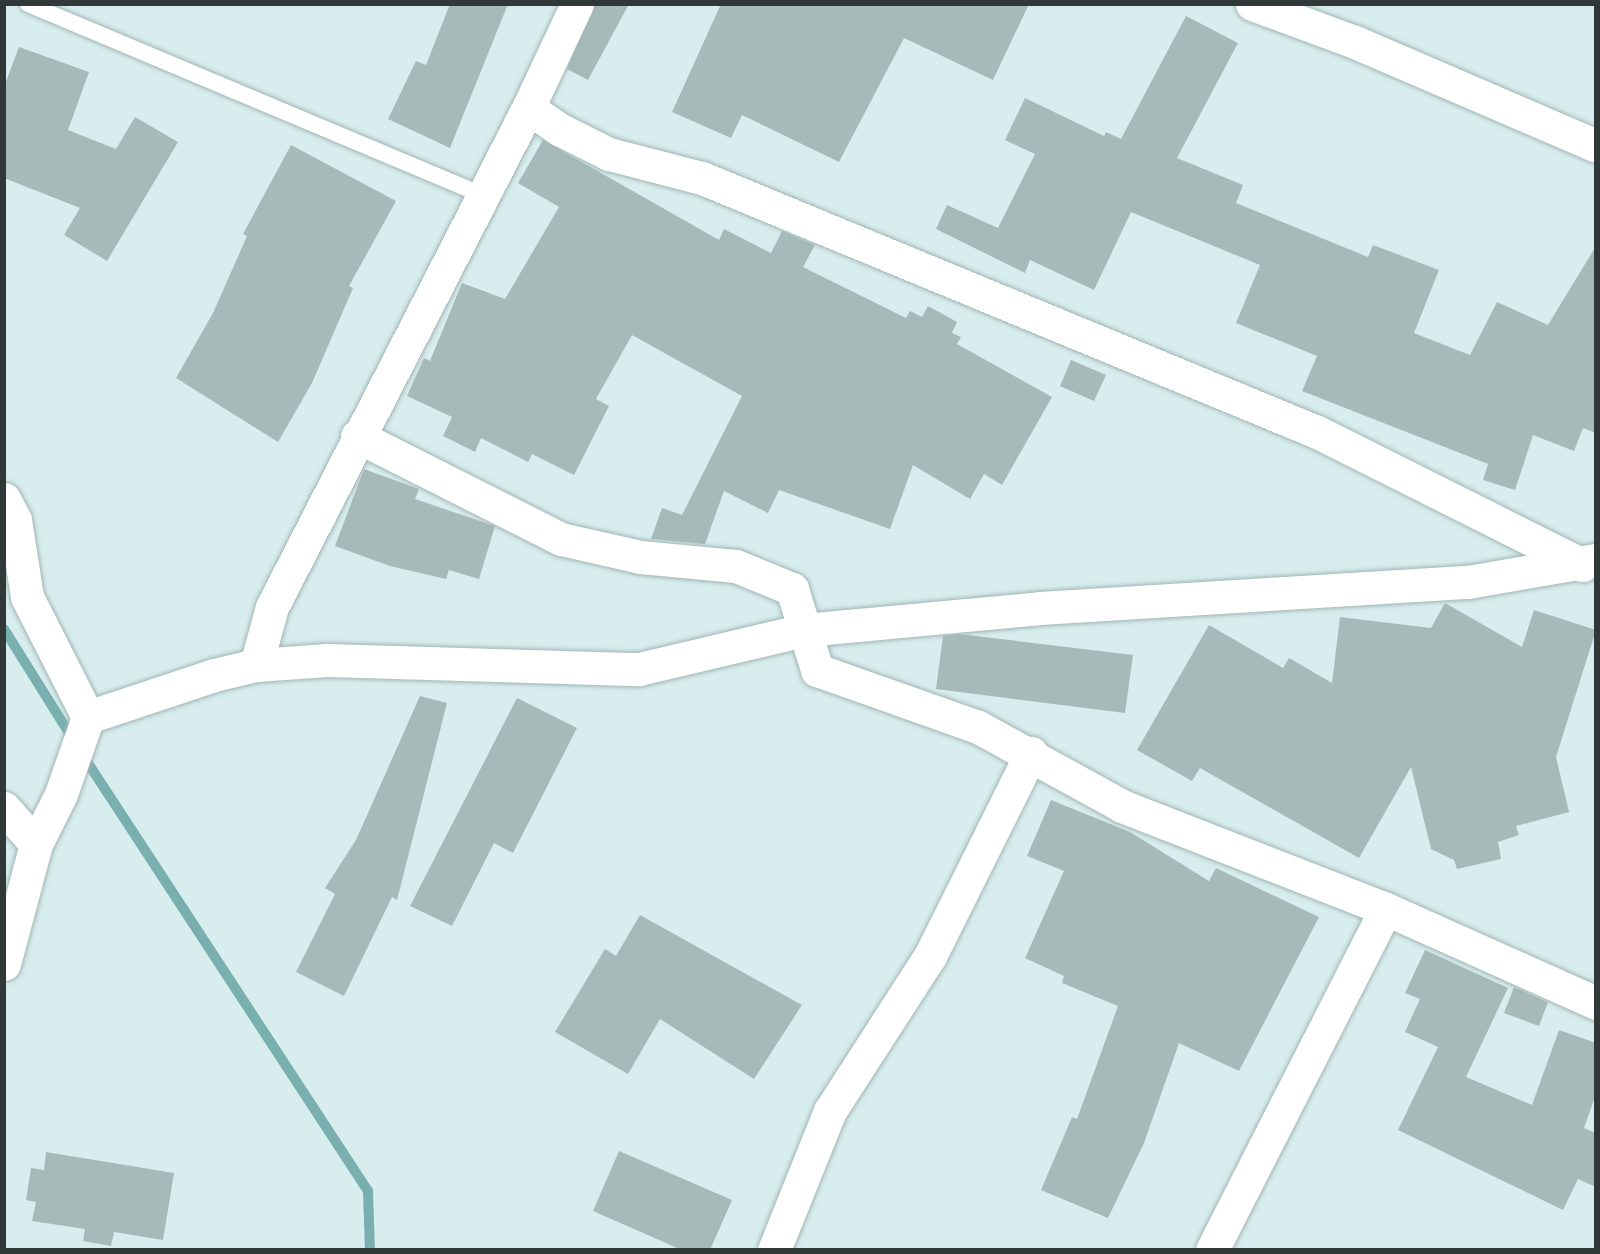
<!DOCTYPE html>
<html>
<head>
<meta charset="utf-8">
<style>
	body { margin:0 }
	#map { position:relative; width:1600px; height:1254px; overflow:hidden; background:#d8edee; font-family:Inter,sans-serif }
	div>[style] { position:absolute }
	.stream>* { height:10px; margin:-5px; padding:0 5px; transform-origin:5px; border-radius:5px; background:#7aafb0 }
	.building>* { inset:0; background:#a6baba }
	.roads { filter:drop-shadow(0 0 2px #a1b5b5) drop-shadow(0 0 2px #a1b5b5) }
	.lane>* { height:16px; margin:-8px; padding:0 8px; transform-origin:8px; border-radius:8px; background:#fff }
	.street>* { height:33px; margin:-16.5px; padding:0 16.5px; transform-origin:16.5px; border-radius:16.5px; background:#fff }
	span { translate:-50% -50%; white-space:nowrap; text-align:center; line-height:1.15; -webkit-text-stroke:6px #d8edee; paint-order:stroke }
	.frame { position:absolute; inset:0; border:6px solid #303838; pointer-events:none }
</style>
</head>
<body>
<div id="map">
	<div class="stream">
		<i style="left:4px;top:629px;width:132px;rotate:58deg"></i>
		<i style="left:82px;top:754px;width:522px;rotate:56.8deg"></i>
		<i style="left:368px;top:1191px;width:59px;rotate:88.1deg"></i>
	</div>
	<div class="building">
		<i style="clip-path:polygon(450px 4px,508px 4px,450px 148px,388px 119px,416px 61px,426px 65px)"></i>
		<i style="clip-path:polygon(595px 4px,629px 4px,588px 80px,567px 69px)"></i>
		<i style="clip-path:polygon(721px 4px,1029px 4px,993px 80px,904px 38px,839px 162px,742px 115px,731px 138px,672px 112px)"></i>
		<i style="clip-path:polygon(1186px 16px,1238px 43px,1177px 158px,1243px 185px,1236px 203px,1368px 257px,1373px 245px,1439px 270px,1414px 333px,1470px 355px,1497px 302px,1548px 325px,1596px 246px,1596px 433px,1583px 428px,1574px 451px,1533px 435px,1515px 490px,1483px 480px,1488px 464px,1302px 391px,1317px 356px,1236px 323px,1260px 265px,1131px 212px,1094px 290px,1030px 260px,1025px 273px,936px 229px,947px 205px,998px 228px,1035px 154px,1005px 140px,1025px 98px,1104px 136px,1106px 132px,1121px 139px)"></i>
		<i style="clip-path:polygon(19px 47px,89px 72px,68px 130px,116px 149px,135px 117px,178px 142px,107px 261px,64px 235px,80px 208px,4px 178px,4px 87px)"></i>
		<i style="clip-path:polygon(543px 140px,719px 240px,724px 229px,771px 253px,782px 231px,815px 245px,803px 267px,906px 318px,910px 311px,922px 317px,928px 306px,957px 322px,952px 333px,961px 337px,957px 344px,1052px 397px,1002px 485px,984px 474px,970px 499px,913px 465px,890px 529px,779px 490px,768px 513px,724px 491px,705px 544px,651px 539px,662px 508px,682px 515px,742px 396px,632px 335px,596px 399px,609px 406px,574px 475px,532px 454px,528px 462px,481px 438px,475px 452px,443px 436px,452px 417px,407px 396px,424px 358px,430px 361px,462px 283px,505px 299px,559px 207px,518px 183px)"></i>
		<i style="clip-path:polygon(291px 145px,396px 201px,349px 286px,353px 288px,312px 383px,278px 442px,176px 378px,213px 313px,247px 236px,243px 234px)"></i>
		<i style="clip-path:polygon(1071px 360px,1106px 375px,1094px 401px,1060px 386px)"></i>
		<i style="clip-path:polygon(364px 469px,419px 489px,415px 499px,495px 526px,479px 579px,449px 570px,446px 579px,390px 566px,335px 546px)"></i>
		<i style="clip-path:polygon(1445px 603px,1522px 647px,1534px 610px,1596px 630px,1556px 757px,1569px 812px,1516px 826px,1519px 835px,1498px 842px,1501px 859px,1457px 869px,1454px 860px,1431px 849px,1411px 767px,1359px 858px,1200px 768px,1192px 781px,1137px 750px,1209px 625px,1283px 668px,1289px 658px,1332px 683px,1340px 617px,1431px 628px)"></i>
		<i style="clip-path:polygon(959px 634px,1133px 655px,1125px 713px,936px 689px,943px 636px)"></i>
		<i style="clip-path:polygon(420px 696px,447px 703px,397px 900px,392px 897px,344px 996px,296px 972px,335px 894px,325px 888px,356px 840px)"></i>
		<i style="clip-path:polygon(517px 698px,577px 728px,513px 853px,494px 843px,452px 926px,410px 906px)"></i>
		<i style="clip-path:polygon(1051px 800px,1130px 832px,1209px 881px,1216px 868px,1319px 917px,1239px 1071px,1179px 1043px,1144px 1143px,1108px 1218px,1041px 1190px,1072px 1117px,1077px 1119px,1118px 1006px,1062px 983px,1064px 976px,1025px 958px,1064px 871px,1027px 856px)"></i>
		<i style="clip-path:polygon(640px 915px,802px 1005px,754px 1079px,660px 1019px,628px 1074px,555px 1032px,605px 949px,616px 956px)"></i>
		<i style="clip-path:polygon(1425px 950px,1508px 988px,1466px 1077px,1532px 1105px,1559px 1030px,1596px 1043px,1596px 1094px,1584px 1128px,1596px 1133px,1596px 1187px,1578px 1179px,1563px 1210px,1398px 1130px,1438px 1047px,1405px 1032px,1420px 999px,1405px 993px)"></i>
		<i style="clip-path:polygon(1514px 987px,1548px 1002px,1539px 1026px,1504px 1013px)"></i>
		<i style="clip-path:polygon(619px 1151px,732px 1200px,710px 1250px,682px 1250px,593px 1211px)"></i>
		<i style="clip-path:polygon(46px 1152px,174px 1173px,163px 1240px,114px 1232px,111px 1246px,83px 1241px,85px 1229px,32px 1221px,36px 1202px,26px 1200px,31px 1168px,44px 1170px)"></i>
	</div>
	<div class="roads">
		<div class="lane">
			<i style="left:28px;top:4px;width:493px;rotate:22.8deg"></i>
		</div>
		<div class="street">
			<i style="left:577px;top:4px;width:115px;rotate:115.2deg"></i>
			<i style="left:528px;top:108px;width:40px;rotate:34deg"></i>
			<i style="left:561px;top:130px;width:54px;rotate:26.6deg"></i>
			<i style="left:609px;top:154px;width:96px;rotate:14.5deg"></i>
			<i style="left:702px;top:178px;width:665px;rotate:22.44deg"></i>
			<i style="left:1317px;top:432px;width:297px;rotate:26.6deg"></i>
			<i style="left:1252px;top:4px;width:110px;rotate:20.3deg"></i>
			<i style="left:1355px;top:42px;width:262px;rotate:23.3deg"></i>
			<i style="left:357px;top:436px;width:229px;rotate:26.8deg"></i>
			<i style="left:561px;top:539px;width:81px;rotate:12.8deg"></i>
			<i style="left:640px;top:557px;width:96px;rotate:5.4deg"></i>
			<i style="left:736px;top:566px;width:61px;rotate:22.3deg"></i>
			<i style="left:792px;top:589px;width:85px;rotate:72.8deg"></i>
			<i style="left:817px;top:670px;width:171px;rotate:19.5deg"></i>
			<i style="left:978px;top:727px;width:164px;rotate:28.7deg"></i>
			<i style="left:1122px;top:806px;width:283px;rotate:21.3deg"></i>
			<i style="left:1386px;top:909px;width:230px;rotate:24.1deg"></i>
			<i style="left:4px;top:499px;width:24px;rotate:62deg"></i>
			<i style="left:15px;top:520px;width:78px;rotate:81.1deg"></i>
			<i style="left:27px;top:597px;width:135px;rotate:63.1deg"></i>
			<i style="left:256px;top:665px;width:60px;rotate:-74.6deg"></i>
			<i style="left:272px;top:607px;width:561px;rotate:-62.84deg"></i>
			<i style="left:4px;top:808px;width:48px;rotate:48.4deg"></i>
			<i style="left:4px;top:964px;width:124px;rotate:-75.1deg"></i>
			<i style="left:36px;top:844px;width:56px;rotate:-63.4deg"></i>
			<i style="left:61px;top:794px;width:82px;rotate:-70.7deg"></i>
			<i style="left:88px;top:717px;width:133px;rotate:-18.4deg"></i>
			<i style="left:214px;top:675px;width:43px;rotate:-13.4deg"></i>
			<i style="left:256px;top:665px;width:71px;rotate:-4deg"></i>
			<i style="left:327px;top:660px;width:312px;rotate:1.7deg"></i>
			<i style="left:639px;top:669px;width:170px;rotate:-13.3deg"></i>
			<i style="left:804px;top:630px;width:237px;rotate:-5.3deg"></i>
			<i style="left:1040px;top:608px;width:429px;rotate:-3.5deg"></i>
			<i style="left:1468px;top:582px;width:130px;rotate:-9.8deg"></i>
			<i style="left:774px;top:1250px;width:150px;rotate:-68.1deg"></i>
			<i style="left:830px;top:1111px;width:184px;rotate:-57.2deg"></i>
			<i style="left:930px;top:956px;width:227px;rotate:-63.5deg"></i>
			<i style="left:1212px;top:1250px;width:383px;rotate:-63deg"></i>
		</div>
	</div>
	<div class="frame"></div>
</div>
</body>
</html>
